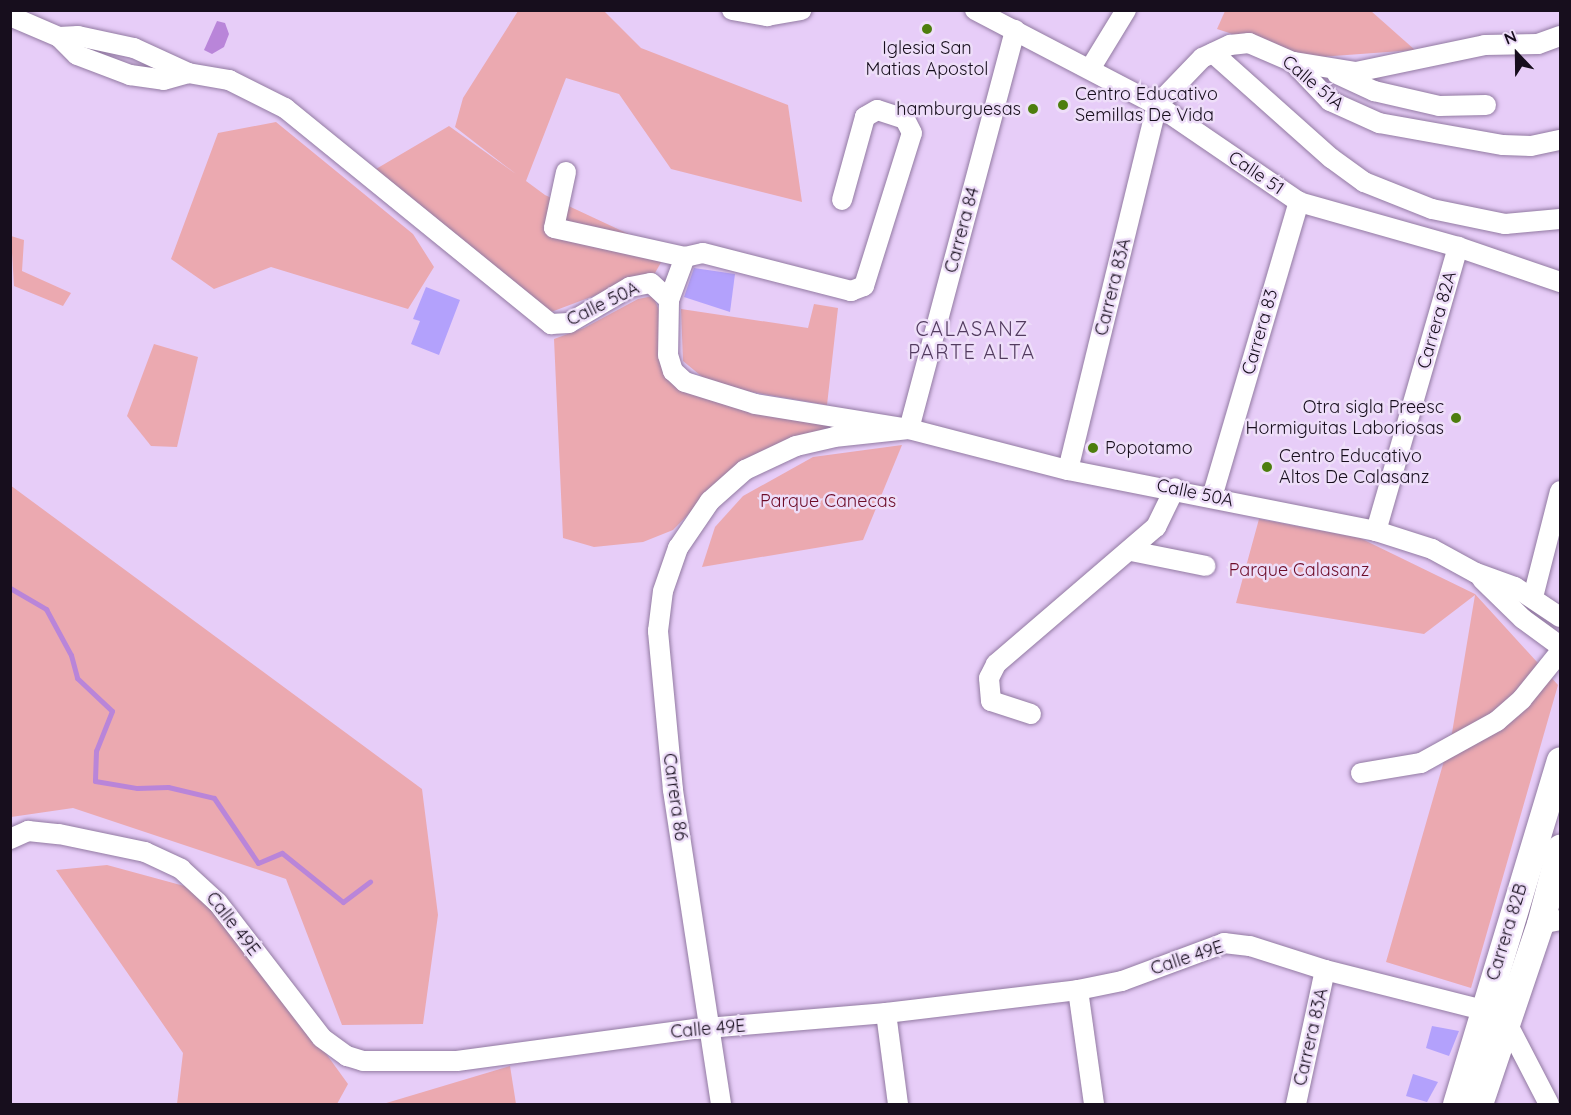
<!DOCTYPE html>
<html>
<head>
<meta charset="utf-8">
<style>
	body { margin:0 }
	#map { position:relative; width:1571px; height:1115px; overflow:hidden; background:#e7cdf8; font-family:Quicksand,sans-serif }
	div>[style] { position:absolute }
	.green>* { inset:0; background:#eba9b0 }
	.water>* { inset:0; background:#b985d9 }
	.stream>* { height:5px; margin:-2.5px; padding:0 2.5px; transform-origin:2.5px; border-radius:2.5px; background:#b985d9 }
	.building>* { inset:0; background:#b3a1fc }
	.roads { filter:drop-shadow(0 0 2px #927aa2) drop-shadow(0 0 2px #927aa2) }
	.street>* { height:20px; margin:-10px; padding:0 10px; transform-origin:10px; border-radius:10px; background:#fff }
	.secondary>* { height:27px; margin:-13.5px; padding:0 13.5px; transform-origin:13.5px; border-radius:13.5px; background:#fff }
	.dots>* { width:16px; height:16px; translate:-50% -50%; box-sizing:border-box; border:3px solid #eedef9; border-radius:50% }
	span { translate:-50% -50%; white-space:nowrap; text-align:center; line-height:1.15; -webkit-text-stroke:5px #eedef9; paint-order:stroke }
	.poi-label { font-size:18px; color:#170e1d }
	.left { translate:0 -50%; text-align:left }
	.right { translate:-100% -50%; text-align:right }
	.street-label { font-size:18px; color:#170e1d }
	.park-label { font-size:18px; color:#6d0c28 }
	.neighbourhood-label { font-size:20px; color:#523b5f; letter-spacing:1.5px }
	.frame { position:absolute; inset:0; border:12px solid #170e1d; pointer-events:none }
	.north { position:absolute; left:1487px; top:24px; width:60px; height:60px; -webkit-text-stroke:4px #eedef9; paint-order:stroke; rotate:338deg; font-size:16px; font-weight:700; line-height:24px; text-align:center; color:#170e1d }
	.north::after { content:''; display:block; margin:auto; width:21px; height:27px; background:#170e1d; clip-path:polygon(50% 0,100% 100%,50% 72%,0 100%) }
</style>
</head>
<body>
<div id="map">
	<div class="green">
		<i style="clip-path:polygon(518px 11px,604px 11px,641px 48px,788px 105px,802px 202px,671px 169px,619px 94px,566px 78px,526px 181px,545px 195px,667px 252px,655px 273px,551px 312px,376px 169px,449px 126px,516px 174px,455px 127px,463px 98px)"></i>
		<i style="clip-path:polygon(1225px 11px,1371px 11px,1415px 50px,1306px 58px,1217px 29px)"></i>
		<i style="clip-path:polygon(276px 122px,413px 234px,434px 267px,408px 309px,271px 267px,214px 289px,171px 259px,218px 133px)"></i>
		<i style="clip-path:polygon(11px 236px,24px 240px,22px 271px,71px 293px,63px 306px,14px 286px)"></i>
		<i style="clip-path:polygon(653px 296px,661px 315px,670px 380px,833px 425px,733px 469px,673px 530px,643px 542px,594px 547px,563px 538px,554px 339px,584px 328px,638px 299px)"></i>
		<i style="clip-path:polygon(814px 304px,838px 308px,827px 405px,712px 385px,683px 361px,681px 309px,808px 328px)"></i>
		<i style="clip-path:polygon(154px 344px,198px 357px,177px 447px,151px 446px,127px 416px)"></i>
		<i style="clip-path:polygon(902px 445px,863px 540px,702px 567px,715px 527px,743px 496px,813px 457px)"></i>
		<i style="clip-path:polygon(10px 485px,422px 789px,438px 915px,423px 1024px,342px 1025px,286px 879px,73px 808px,11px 817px)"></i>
		<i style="clip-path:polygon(1259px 519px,1360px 538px,1475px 594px,1558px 685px,1471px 988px,1386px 962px,1452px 733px,1475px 595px,1424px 634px,1236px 603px)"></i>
		<i style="clip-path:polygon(107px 865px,210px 893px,348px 1084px,337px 1104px,177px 1104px,183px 1053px,56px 870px)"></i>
		<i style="clip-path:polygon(510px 1066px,516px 1104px,383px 1104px)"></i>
	</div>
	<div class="water">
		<i style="clip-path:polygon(217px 21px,225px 23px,229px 34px,224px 47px,212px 54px,204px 50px)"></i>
	</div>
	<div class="stream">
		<i style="left:10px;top:588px;width:42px;rotate:30.3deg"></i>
		<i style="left:46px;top:609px;width:52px;rotate:61.5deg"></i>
		<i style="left:71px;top:655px;width:24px;rotate:75deg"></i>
		<i style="left:77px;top:678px;width:48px;rotate:43.3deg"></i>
		<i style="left:112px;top:711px;width:43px;rotate:111.8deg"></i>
		<i style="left:96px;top:751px;width:30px;rotate:92deg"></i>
		<i style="left:95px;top:781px;width:43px;rotate:9.5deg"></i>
		<i style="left:137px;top:788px;width:31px;rotate:-2deg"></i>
		<i style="left:168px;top:787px;width:47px;rotate:13.4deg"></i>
		<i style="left:214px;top:798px;width:78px;rotate:55.9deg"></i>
		<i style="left:258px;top:863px;width:26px;rotate:-23deg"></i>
		<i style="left:282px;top:853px;width:78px;rotate:38.8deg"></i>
		<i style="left:343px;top:902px;width:34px;rotate:-37deg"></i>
	</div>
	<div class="building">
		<i style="clip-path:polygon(694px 268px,735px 274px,730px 312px,684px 297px)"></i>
		<i style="clip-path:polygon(426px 287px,460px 300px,439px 355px,411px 344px,420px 321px,413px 319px)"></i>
		<i style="clip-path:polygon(1432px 1026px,1459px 1031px,1449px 1056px,1426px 1048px)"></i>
		<i style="clip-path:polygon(1413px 1074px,1438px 1082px,1427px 1102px,1406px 1096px)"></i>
	</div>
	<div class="roads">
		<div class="street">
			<i style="left:732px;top:10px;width:36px;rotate:10deg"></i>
			<i style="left:767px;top:16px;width:35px;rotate:-10deg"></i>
			<i style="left:975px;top:10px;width:205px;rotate:27.6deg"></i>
			<i style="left:1157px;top:105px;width:172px;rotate:34.3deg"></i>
			<i style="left:1299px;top:202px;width:165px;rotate:15.8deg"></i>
			<i style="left:1458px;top:247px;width:108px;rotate:18.9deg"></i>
			<i style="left:10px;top:16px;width:53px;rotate:23.2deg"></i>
			<i style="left:59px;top:37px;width:25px;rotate:45deg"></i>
			<i style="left:77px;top:55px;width:57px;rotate:20.7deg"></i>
			<i style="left:130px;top:75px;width:34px;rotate:8deg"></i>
			<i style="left:164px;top:80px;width:25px;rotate:-16deg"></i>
			<i style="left:59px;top:37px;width:19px;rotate:-3deg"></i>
			<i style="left:78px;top:36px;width:57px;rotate:12.1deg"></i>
			<i style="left:134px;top:48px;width:60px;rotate:24.8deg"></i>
			<i style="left:188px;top:73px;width:42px;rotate:9.7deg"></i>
			<i style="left:229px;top:80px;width:63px;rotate:26.6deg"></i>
			<i style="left:285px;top:108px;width:343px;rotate:39.1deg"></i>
			<i style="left:551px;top:324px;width:18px;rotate:-3deg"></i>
			<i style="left:569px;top:323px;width:71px;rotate:-30.5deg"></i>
			<i style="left:630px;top:287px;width:21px;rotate:-11deg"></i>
			<i style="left:651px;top:283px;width:25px;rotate:43deg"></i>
			<i style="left:669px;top:300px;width:55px;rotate:91deg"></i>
			<i style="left:668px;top:355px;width:17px;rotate:73deg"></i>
			<i style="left:673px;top:371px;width:16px;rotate:43deg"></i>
			<i style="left:685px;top:382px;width:73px;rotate:17.4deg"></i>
			<i style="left:755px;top:404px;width:156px;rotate:9.2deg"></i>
			<i style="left:909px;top:429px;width:413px;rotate:-75.1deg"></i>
			<i style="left:1213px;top:53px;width:158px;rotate:41.7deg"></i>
			<i style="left:1331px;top:158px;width:41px;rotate:36deg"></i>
			<i style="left:1364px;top:182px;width:73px;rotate:21.7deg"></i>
			<i style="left:1432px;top:209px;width:75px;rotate:11.6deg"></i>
			<i style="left:1505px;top:224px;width:55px;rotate:-5.2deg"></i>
			<i style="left:1293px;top:62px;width:64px;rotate:9deg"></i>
			<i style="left:1356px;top:72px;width:132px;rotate:-11.8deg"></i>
			<i style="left:1485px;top:45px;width:53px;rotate:-1.1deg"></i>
			<i style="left:1538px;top:44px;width:23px;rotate:-20deg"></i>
			<i style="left:1090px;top:69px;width:69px;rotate:-58.6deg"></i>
			<i style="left:1337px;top:74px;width:41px;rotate:24.7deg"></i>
			<i style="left:1374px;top:91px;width:67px;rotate:13deg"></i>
			<i style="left:1439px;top:106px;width:47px;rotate:-1.2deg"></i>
			<i style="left:566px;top:172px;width:57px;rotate:102.1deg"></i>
			<i style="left:554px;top:228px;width:134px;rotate:12.5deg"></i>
			<i style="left:669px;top:300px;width:46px;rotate:-69.6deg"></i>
			<i style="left:685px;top:257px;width:18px;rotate:-13deg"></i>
			<i style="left:703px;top:253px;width:153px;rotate:14.4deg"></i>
			<i style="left:851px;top:291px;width:14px;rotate:-21deg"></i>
			<i style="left:864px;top:286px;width:160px;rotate:-72.6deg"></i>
			<i style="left:912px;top:133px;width:16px;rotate:-117deg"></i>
			<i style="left:905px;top:119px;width:29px;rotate:-162deg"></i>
			<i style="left:877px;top:110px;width:14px;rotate:150deg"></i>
			<i style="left:865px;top:117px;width:86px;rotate:105.5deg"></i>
			<i style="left:1068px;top:470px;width:376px;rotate:-76.3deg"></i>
			<i style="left:1157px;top:105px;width:65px;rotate:-46.2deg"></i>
			<i style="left:1202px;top:58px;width:31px;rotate:-25deg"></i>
			<i style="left:1230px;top:45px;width:19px;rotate:-6deg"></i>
			<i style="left:1249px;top:43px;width:48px;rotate:23.4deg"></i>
			<i style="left:1293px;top:62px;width:54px;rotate:46.5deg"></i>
			<i style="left:1330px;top:101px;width:54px;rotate:24.2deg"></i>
			<i style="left:1379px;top:123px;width:126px;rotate:10.1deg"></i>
			<i style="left:1503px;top:145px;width:28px;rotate:2deg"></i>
			<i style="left:1531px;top:146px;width:30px;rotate:-12deg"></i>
			<i style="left:1212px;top:497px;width:308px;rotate:-73.6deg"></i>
			<i style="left:1376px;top:531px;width:296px;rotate:-73.9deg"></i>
			<i style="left:1131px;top:551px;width:76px;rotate:11.3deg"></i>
			<i style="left:1482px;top:579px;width:57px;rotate:44.3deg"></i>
			<i style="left:1523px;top:619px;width:46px;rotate:36.1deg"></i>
			<i style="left:1533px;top:597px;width:109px;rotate:-75.7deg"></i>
			<i style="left:1031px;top:714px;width:42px;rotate:-162deg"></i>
			<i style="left:991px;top:701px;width:23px;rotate:-95deg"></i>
			<i style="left:989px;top:678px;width:16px;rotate:-63deg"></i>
			<i style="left:996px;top:664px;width:211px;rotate:-40.6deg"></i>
			<i style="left:1156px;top:527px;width:43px;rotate:-64deg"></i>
			<i style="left:1361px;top:773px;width:61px;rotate:-9.5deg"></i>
			<i style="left:1421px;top:763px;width:87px;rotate:-28.9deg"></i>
			<i style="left:1497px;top:721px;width:33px;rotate:-41deg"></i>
			<i style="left:1522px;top:699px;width:60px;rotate:-51deg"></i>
			<i style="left:10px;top:839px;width:20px;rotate:-24deg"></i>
			<i style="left:28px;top:831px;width:31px;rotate:6deg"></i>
			<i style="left:59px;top:834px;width:88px;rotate:11.8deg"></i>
			<i style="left:145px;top:852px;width:40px;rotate:25deg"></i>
			<i style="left:181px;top:869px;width:50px;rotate:42.6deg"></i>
			<i style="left:218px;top:903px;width:170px;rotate:52.4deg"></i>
			<i style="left:322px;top:1038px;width:31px;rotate:36deg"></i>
			<i style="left:347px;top:1056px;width:17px;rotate:17deg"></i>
			<i style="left:363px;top:1061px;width:94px"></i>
			<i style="left:457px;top:1061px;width:240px;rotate:-7.7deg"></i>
			<i style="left:695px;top:1029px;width:192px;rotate:-4.8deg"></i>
			<i style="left:886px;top:1013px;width:193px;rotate:-6.8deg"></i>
			<i style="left:1078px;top:990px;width:45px;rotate:-11.6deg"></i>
			<i style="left:1122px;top:981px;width:109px;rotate:-20.4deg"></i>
			<i style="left:1224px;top:943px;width:26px;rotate:7deg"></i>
			<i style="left:1250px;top:946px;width:79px;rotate:17.7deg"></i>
			<i style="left:1325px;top:970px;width:163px;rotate:14.2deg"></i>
			<i style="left:1540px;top:924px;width:20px;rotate:-11deg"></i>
			<i style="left:1078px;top:990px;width:115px;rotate:82deg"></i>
			<i style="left:886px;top:1013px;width:92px;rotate:82.5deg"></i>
			<i style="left:1507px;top:1023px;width:91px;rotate:62.6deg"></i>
			<i style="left:721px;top:1104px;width:318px;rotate:-98.7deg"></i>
			<i style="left:673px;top:790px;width:160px;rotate:-95.4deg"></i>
			<i style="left:658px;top:631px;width:40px;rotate:-82.9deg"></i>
			<i style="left:663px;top:591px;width:46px;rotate:-70.8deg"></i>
			<i style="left:678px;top:548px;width:57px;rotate:-55.8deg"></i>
			<i style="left:710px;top:501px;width:47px;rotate:-41.5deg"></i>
			<i style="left:745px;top:470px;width:56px;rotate:-25.2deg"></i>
			<i style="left:796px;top:446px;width:39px;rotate:-13deg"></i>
			<i style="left:834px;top:437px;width:75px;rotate:-6.1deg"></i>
			<i style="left:909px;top:429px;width:164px;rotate:14.5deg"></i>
			<i style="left:1068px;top:470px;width:314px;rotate:11.2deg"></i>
			<i style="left:1376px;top:531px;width:59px;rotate:17.8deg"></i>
			<i style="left:1432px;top:549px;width:50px;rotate:28.6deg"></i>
			<i style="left:1476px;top:573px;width:41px;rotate:19.7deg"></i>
			<i style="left:1515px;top:587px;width:54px;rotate:33.7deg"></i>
			<i style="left:1296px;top:1104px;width:137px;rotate:-77.8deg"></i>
		</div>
		<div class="secondary">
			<i style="left:1456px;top:1104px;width:359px;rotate:-73.2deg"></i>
			<i style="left:1479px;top:1104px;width:190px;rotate:-71.3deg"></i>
			<i style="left:1540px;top:924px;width:79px;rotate:-75.3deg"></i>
		</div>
	</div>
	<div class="dots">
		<i style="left:927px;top:29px;background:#4d7e0d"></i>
		<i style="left:1063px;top:105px;background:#4d7e0d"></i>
		<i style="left:1033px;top:109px;background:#4d7e0d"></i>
		<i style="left:1456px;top:418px;background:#4d7e0d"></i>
		<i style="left:1093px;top:448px;background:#4d7e0d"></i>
		<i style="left:1267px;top:467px;background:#4d7e0d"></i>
	</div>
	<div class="poi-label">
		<span style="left:927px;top:59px">Iglesia San<br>Matias Apostol</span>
		<span class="left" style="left:1075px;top:105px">Centro Educativo<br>Semillas De Vida</span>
		<span class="right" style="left:1021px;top:109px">hamburguesas</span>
		<span class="right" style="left:1444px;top:418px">Otra sigla Preesc<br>Hormiguitas Laboriosas</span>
		<span class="left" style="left:1105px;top:448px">Popotamo</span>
		<span class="left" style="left:1279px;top:467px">Centro Educativo<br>Altos De Calasanz</span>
	</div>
	<div class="street-label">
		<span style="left:1313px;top:83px;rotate:40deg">Calle 51A</span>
		<span style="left:1256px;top:173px;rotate:34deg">Calle 51</span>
		<span style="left:962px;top:230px;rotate:-75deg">Carrera 84</span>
		<span style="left:1113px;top:287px;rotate:-76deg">Carrera 83A</span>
		<span style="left:603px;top:304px;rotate:-26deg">Calle 50A</span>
		<span style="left:1437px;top:320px;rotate:-74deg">Carrera 82A</span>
		<span style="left:1260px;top:332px;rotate:-74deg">Carrera 83</span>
		<span style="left:1195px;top:493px;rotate:12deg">Calle 50A</span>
		<span style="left:675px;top:797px;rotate:82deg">Carrera 86</span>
		<span style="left:233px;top:924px;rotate:52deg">Calle 49E</span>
		<span style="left:1507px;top:932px;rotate:-73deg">Carrera 82B</span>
		<span style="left:1187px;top:958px;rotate:-18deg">Calle 49E</span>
		<span style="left:708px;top:1029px;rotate:-5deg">Calle 49E</span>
		<span style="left:1311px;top:1037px;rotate:-77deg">Carrera 83A</span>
	</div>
	<div class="park-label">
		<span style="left:828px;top:501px">Parque Canecas</span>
		<span style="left:1299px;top:570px">Parque Calasanz</span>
	</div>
	<div class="neighbourhood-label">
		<span style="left:972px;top:340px">CALASANZ<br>PARTE ALTA</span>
	</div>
	<div class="frame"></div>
	<div class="north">N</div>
</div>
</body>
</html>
